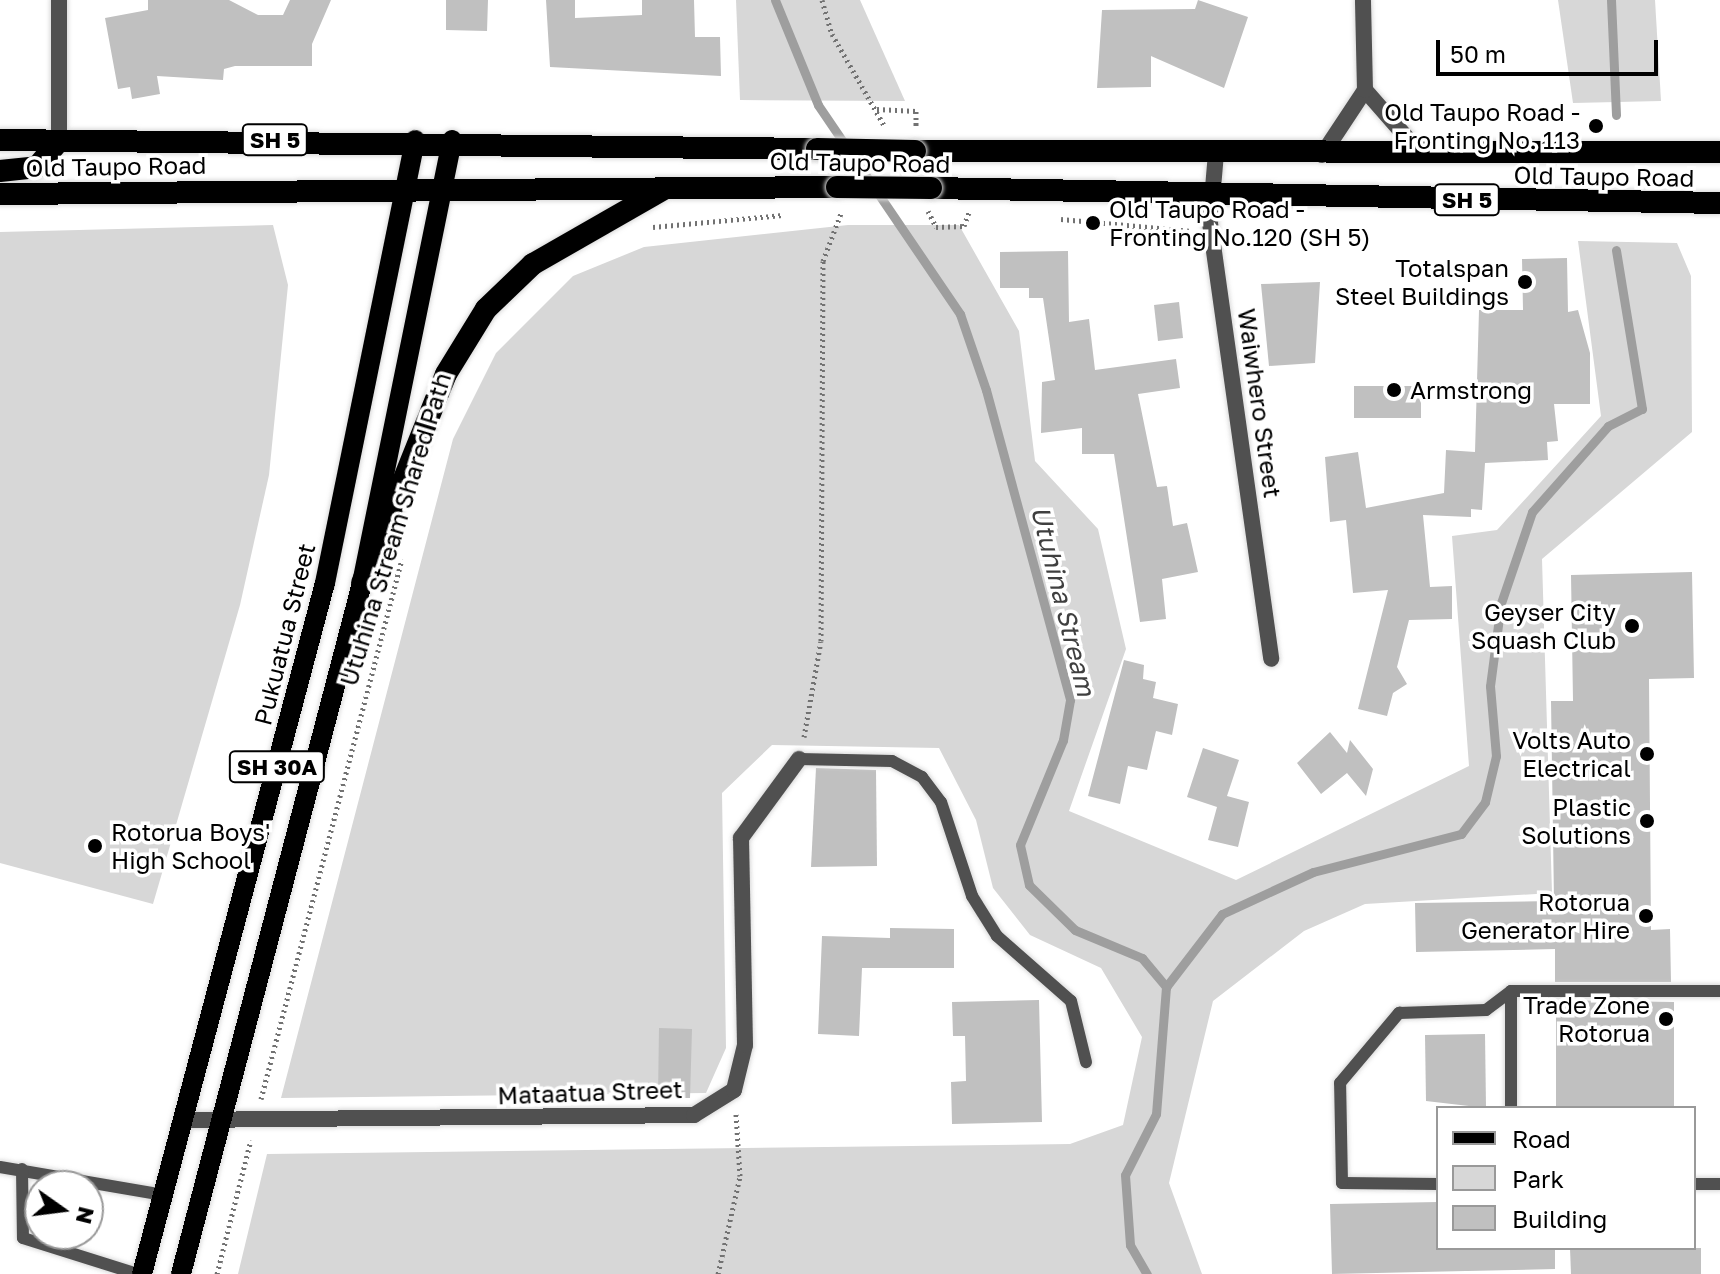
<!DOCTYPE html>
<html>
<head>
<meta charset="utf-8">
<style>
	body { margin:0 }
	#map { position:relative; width:1720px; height:1274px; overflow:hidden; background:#fff; font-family:"Golos Text",sans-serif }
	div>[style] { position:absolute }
	.green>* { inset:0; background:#d7d7d7 }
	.stream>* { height:9px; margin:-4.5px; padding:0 4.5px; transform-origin:4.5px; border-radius:4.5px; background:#9e9e9e }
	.building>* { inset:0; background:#c0c0c0 }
	.path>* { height:5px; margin-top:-2.5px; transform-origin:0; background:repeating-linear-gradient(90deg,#727272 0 2px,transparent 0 6px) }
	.roads { filter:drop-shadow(0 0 2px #dbdbdb) drop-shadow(0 0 2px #dbdbdb) }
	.service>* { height:12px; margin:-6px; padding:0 6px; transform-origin:6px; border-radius:6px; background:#505050 }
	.minor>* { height:16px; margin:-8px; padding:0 8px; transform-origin:8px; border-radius:8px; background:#505050 }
	.primary>* { height:20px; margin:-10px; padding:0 10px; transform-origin:10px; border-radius:10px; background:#000 }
	.trunk>* { height:22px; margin:-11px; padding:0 11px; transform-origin:11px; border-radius:11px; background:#000 }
	.bridges { filter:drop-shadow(0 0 2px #dbdbdb) drop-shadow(0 0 2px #dbdbdb) }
	.trunk-bridge>* { height:22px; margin:-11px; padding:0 11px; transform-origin:11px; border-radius:11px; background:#000 }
	.dots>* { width:22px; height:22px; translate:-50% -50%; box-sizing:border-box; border:4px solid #fff; border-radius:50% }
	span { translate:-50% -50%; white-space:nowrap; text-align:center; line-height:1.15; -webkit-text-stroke:7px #fff; paint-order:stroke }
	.shield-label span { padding:2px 6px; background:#fff; border:2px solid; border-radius:6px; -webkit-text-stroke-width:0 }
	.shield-label { font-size:22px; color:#000; font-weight:700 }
	.poi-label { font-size:24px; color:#000 }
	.right { translate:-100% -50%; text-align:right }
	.left { translate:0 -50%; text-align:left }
	.street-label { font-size:24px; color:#000 }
	.water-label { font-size:26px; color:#3f3f3f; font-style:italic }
	.legend { position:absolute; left:1436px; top:1106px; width:260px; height:144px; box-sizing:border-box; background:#fff; border:2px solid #999; margin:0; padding:10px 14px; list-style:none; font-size:24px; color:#000 }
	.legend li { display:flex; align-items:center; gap:16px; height:40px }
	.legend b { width:40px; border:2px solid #999 }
	.north { position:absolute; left:24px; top:1170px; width:80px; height:80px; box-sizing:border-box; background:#fff; border:2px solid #999; border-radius:50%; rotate:104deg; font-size:22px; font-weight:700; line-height:32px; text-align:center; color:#000 }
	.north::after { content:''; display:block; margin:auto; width:28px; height:36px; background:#000; clip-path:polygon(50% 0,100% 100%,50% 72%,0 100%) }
	.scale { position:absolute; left:1436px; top:40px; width:222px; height:36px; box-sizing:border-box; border:4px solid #000; border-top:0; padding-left:10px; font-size:24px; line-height:28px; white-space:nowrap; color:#000; -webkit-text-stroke:6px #fff; paint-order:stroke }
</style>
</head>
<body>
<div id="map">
	<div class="green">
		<i style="clip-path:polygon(736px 0,860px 0,905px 101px,740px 100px)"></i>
		<i style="clip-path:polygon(1558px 0,1655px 0,1661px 101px,1573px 103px)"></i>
		<i style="clip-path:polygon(273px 225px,288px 285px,269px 475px,240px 605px,153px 904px,0 863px,0 232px)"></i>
		<i style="clip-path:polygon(848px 225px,959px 225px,1019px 331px,1035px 461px,1098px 529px,1126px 649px,1069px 811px,1236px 880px,1469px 766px,1452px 536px,1497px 530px,1601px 416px,1578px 241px,1677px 243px,1691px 276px,1692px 432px,1542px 559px,1552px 893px,1365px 904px,1304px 931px,1213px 1001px,1169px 1183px,1202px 1274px,238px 1274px,267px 1154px,1070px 1144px,1123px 1125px,1142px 1037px,1101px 968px,1030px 935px,993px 888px,976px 820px,939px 748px,772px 745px,722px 793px,726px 1048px,706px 1093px,281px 1098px,453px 439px,496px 353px,573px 276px,644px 247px)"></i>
	</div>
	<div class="stream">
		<i style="left:775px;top:0;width:113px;rotate:67.7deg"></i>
		<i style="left:818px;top:105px;width:253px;rotate:55.8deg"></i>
		<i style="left:960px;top:314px;width:80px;rotate:71.1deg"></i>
		<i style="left:986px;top:390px;width:321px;rotate:74.8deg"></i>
		<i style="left:1070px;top:700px;width:41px;rotate:99.9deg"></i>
		<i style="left:1063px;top:740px;width:113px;rotate:112.3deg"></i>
		<i style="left:1020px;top:845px;width:41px;rotate:77.3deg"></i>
		<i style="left:1029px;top:885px;width:64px;rotate:44.4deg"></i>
		<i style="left:1075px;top:930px;width:73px;rotate:22.7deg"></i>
		<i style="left:1142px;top:958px;width:38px;rotate:50deg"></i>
		<i style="left:1166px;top:987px;width:127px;rotate:94.5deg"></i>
		<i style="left:1156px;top:1114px;width:68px;rotate:116.9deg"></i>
		<i style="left:1125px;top:1175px;width:70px;rotate:85.9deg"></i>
		<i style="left:1130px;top:1245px;width:34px;rotate:60deg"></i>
		<i style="left:1611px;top:0;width:115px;rotate:87.5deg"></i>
		<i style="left:1166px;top:987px;width:92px;rotate:-52.5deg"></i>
		<i style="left:1222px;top:914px;width:100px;rotate:-24.8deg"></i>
		<i style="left:1313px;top:872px;width:153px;rotate:-14.4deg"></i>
		<i style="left:1461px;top:834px;width:40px;rotate:-53deg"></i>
		<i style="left:1485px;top:802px;width:47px;rotate:-76.6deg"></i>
		<i style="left:1496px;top:756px;width:70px;rotate:-94.9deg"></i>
		<i style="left:1490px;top:686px;width:84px;rotate:-82.5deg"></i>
		<i style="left:1501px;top:603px;width:96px;rotate:-71.2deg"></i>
		<i style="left:1532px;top:512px;width:115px;rotate:-48.5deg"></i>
		<i style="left:1608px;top:426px;width:38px;rotate:-27deg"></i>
		<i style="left:1642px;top:409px;width:161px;rotate:-99.3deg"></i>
	</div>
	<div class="building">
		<i style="clip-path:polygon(148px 0,229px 0,258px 15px,283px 15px,290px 0,331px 0,312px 44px,312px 66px,235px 66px,224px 69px,223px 80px,157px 76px,160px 94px,132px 99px,130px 87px,118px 89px,105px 18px,148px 10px)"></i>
		<i style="clip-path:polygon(446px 0,488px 0,487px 31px,446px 30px)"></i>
		<i style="clip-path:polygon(546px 0,575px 0,575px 18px,642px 15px,642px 0,694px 0,695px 37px,720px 37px,721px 76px,550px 67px)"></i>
		<i style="clip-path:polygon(1198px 0,1248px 17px,1224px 88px,1151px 56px,1151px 87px,1097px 88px,1102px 10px,1195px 9px)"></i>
		<i style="clip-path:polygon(1068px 251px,1069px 322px,1089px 319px,1095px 370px,1176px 359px,1180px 388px,1138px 394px,1157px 487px,1167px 486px,1173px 526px,1187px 523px,1198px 572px,1162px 579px,1166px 619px,1140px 622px,1114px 454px,1082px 454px,1082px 428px,1041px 433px,1042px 382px,1055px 380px,1043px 298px,1029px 298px,1029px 288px,1000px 288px,1000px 252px)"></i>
		<i style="clip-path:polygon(1567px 258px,1568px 312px,1578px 310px,1590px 353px,1590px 404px,1554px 404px,1558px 441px,1547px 442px,1548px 460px,1485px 463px,1482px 510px,1471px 509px,1471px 517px,1423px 515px,1430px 587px,1452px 586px,1452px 619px,1409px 620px,1397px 667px,1407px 684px,1393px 693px,1387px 716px,1358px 709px,1388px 590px,1353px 593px,1346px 520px,1330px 522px,1325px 457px,1358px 452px,1366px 508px,1444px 493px,1446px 450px,1475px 452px,1479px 310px,1523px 310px,1522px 259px)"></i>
		<i style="clip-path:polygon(1320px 282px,1315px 363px,1269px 366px,1261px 284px)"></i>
		<i style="clip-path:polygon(1179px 302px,1183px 338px,1158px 341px,1154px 305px)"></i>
		<i style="clip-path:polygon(1354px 386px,1421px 386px,1421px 418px,1354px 418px)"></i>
		<i style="clip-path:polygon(1692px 572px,1694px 678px,1649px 679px,1651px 930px,1670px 929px,1671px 982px,1555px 982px,1555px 949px,1416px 952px,1415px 903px,1554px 901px,1551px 701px,1573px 701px,1571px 575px)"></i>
		<i style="clip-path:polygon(1124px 660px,1144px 665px,1143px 679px,1156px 682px,1153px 698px,1178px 704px,1172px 735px,1156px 731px,1147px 770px,1128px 766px,1120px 804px,1088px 796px)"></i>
		<i style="clip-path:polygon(1330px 732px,1347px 753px,1350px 740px,1373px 769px,1366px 796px,1347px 773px,1321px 794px,1297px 763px)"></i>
		<i style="clip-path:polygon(1203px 748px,1239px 760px,1227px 796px,1249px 802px,1238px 847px,1208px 840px,1217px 807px,1187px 797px)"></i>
		<i style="clip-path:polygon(816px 768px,876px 770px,877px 866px,811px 867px)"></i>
		<i style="clip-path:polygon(890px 928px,954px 929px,954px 968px,862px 968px,859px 1036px,818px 1034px,822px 936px,890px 938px)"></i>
		<i style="clip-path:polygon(1039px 1000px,1042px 1122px,952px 1124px,951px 1082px,966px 1081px,965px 1036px,953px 1036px,952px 1002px)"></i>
		<i style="clip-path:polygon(1556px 1000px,1674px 1002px,1674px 1108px,1556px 1108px)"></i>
		<i style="clip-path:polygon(659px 1028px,692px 1029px,690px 1098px,658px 1098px)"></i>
		<i style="clip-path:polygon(1485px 1034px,1486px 1108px,1426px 1101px,1425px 1035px)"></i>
		<i style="clip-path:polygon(1438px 1202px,1438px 1248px,1555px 1248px,1555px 1269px,1332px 1274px,1330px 1204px)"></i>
		<i style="clip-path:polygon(1570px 1248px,1701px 1248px,1701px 1274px,1571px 1274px)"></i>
	</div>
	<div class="path">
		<i style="left:822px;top:0;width:35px;rotate:74deg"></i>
		<i style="left:832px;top:34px;width:107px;rotate:60.3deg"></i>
		<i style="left:877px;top:109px;width:39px;rotate:3deg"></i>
		<i style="left:916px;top:111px;width:16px;rotate:90deg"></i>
		<i style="left:928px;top:211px;width:18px;rotate:63deg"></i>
		<i style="left:936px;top:227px;width:28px;rotate:-2deg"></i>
		<i style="left:964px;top:226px;width:15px;rotate:-70deg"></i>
		<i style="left:1061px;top:219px;width:131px;rotate:5.3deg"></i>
		<i style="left:653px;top:227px;width:130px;rotate:-5.3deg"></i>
		<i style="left:804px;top:737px;width:97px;rotate:-80deg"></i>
		<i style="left:821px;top:641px;width:380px;rotate:-89.7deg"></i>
		<i style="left:823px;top:261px;width:51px;rotate:-69.4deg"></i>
		<i style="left:261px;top:1099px;width:558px;rotate:-75.37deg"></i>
		<i style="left:217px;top:1274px;width:138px;rotate:-75.8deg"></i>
		<i style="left:718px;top:1274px;width:100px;rotate:-77.3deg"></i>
		<i style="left:740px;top:1176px;width:62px;rotate:-93.7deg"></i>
	</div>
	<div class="roads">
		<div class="service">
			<i style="left:799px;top:759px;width:93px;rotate:1.2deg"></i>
			<i style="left:892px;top:761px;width:34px;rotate:28deg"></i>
			<i style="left:922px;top:777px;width:31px;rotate:53deg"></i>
			<i style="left:941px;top:802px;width:99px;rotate:71.7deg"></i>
			<i style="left:972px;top:896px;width:47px;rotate:58deg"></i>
			<i style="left:997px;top:936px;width:98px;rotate:41.3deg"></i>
			<i style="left:1071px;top:1001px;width:63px;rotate:76.2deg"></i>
			<i style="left:1511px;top:1108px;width:117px;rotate:-90deg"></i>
			<i style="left:1511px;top:991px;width:209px"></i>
			<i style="left:0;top:1167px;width:166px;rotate:9.7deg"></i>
			<i style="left:22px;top:1169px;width:69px;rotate:89.2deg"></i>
			<i style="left:23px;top:1238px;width:120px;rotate:17.5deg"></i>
			<i style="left:1438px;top:1184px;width:96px;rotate:-179.4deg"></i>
			<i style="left:1342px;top:1183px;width:100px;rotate:-91.1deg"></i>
			<i style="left:1340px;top:1083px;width:92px;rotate:-49.9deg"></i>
			<i style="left:1399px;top:1013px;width:87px;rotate:-2deg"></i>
			<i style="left:1486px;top:1010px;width:31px;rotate:-37deg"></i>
			<i style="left:1694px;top:1184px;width:26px"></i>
		</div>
		<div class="minor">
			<i style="left:1365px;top:90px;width:86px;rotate:48.8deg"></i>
			<i style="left:59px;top:141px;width:141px;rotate:-90deg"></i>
			<i style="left:1216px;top:153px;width:70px;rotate:94.9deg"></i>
			<i style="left:1210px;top:223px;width:440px;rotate:82deg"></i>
			<i style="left:1322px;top:155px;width:78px;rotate:-56.5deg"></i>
			<i style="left:1365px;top:90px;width:90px;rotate:-91.3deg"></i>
			<i style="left:185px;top:1120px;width:509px;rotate:-0.56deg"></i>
			<i style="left:694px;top:1115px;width:47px;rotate:-32deg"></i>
			<i style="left:734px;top:1090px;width:46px;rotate:-76.3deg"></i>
			<i style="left:745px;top:1045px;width:207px;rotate:-91.1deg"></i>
			<i style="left:741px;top:838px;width:98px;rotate:-53.7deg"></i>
		</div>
		<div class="primary">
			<i style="left:142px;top:1274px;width:715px;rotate:-75.17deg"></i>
			<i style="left:325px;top:583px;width:452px;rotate:-78.5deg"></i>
			<i style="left:181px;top:1274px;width:714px;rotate:-75.32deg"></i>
			<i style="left:362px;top:583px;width:452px;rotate:-78.5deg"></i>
		</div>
		<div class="trunk">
			<i style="left:0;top:140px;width:817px;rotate:0.63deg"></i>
			<i style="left:915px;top:151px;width:805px;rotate:0.07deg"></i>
			<i style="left:0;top:171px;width:37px;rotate:-6deg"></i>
			<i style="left:37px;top:167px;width:34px;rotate:-50deg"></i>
			<i style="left:931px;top:188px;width:789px;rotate:1.09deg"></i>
			<i style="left:0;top:194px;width:837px;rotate:-0.48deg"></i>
			<i style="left:362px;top:583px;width:225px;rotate:-68.1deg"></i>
			<i style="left:446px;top:374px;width:76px;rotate:-58.4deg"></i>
			<i style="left:486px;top:309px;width:65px;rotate:-43.8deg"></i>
			<i style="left:533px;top:264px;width:151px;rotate:-29.8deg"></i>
		</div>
	</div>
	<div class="bridges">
		<div class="trunk-bridge">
			<i style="left:817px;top:149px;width:98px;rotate:1.2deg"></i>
			<i style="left:837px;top:187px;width:94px;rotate:0.6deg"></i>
		</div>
	</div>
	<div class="dots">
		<i style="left:1596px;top:126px;background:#000"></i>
		<i style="left:1093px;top:223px;background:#000"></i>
		<i style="left:1525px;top:282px;background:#000"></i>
		<i style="left:1394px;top:390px;background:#000"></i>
		<i style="left:1632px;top:626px;background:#000"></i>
		<i style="left:1647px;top:754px;background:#000"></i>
		<i style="left:1647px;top:821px;background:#000"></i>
		<i style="left:95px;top:846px;background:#000"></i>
		<i style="left:1646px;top:916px;background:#000"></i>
		<i style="left:1666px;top:1019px;background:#000"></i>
	</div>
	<div class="shield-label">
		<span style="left:275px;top:140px">SH 5</span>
		<span style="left:1467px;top:200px">SH 5</span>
		<span style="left:277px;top:767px">SH 30A</span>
	</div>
	<div class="poi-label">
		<span class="right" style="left:1580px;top:126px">Old Taupo Road -<br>Fronting No. 113</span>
		<span class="left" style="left:1109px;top:223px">Old Taupo Road -<br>Fronting No.120 (SH 5)</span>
		<span class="right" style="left:1509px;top:282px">Totalspan<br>Steel Buildings</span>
		<span class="left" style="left:1410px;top:390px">Armstrong</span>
		<span class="right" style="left:1616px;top:626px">Geyser City<br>Squash Club</span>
		<span class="right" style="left:1631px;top:754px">Volts Auto<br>Electrical</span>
		<span class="right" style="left:1631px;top:821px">Plastic<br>Solutions</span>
		<span class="left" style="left:111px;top:846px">Rotorua Boys'<br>High School</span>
		<span class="right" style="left:1630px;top:916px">Rotorua<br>Generator Hire</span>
		<span class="right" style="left:1650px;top:1019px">Trade Zone<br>Rotorua</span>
	</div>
	<div class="street-label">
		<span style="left:860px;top:162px;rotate:1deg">Old Taupo Road</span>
		<span style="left:116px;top:166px;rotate:-1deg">Old Taupo Road</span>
		<span style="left:1604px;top:176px;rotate:1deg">Old Taupo Road</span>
		<span style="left:1260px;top:403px;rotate:82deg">Waiwhero Street</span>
		<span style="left:395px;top:529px;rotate:-73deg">Utuhina Stream Shared Path</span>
		<span style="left:284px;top:634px;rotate:-76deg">Pukuatua Street</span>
		<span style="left:590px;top:1092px;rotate:-2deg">Mataatua Street</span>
	</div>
	<div class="water-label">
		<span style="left:1063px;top:601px;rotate:76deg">Utuhina Stream</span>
	</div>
	<ul class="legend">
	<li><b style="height:10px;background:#000"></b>Road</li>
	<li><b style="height:22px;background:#d7d7d7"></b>Park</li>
	<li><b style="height:22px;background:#c0c0c0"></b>Building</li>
	</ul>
	<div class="north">N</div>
	<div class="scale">50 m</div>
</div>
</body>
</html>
